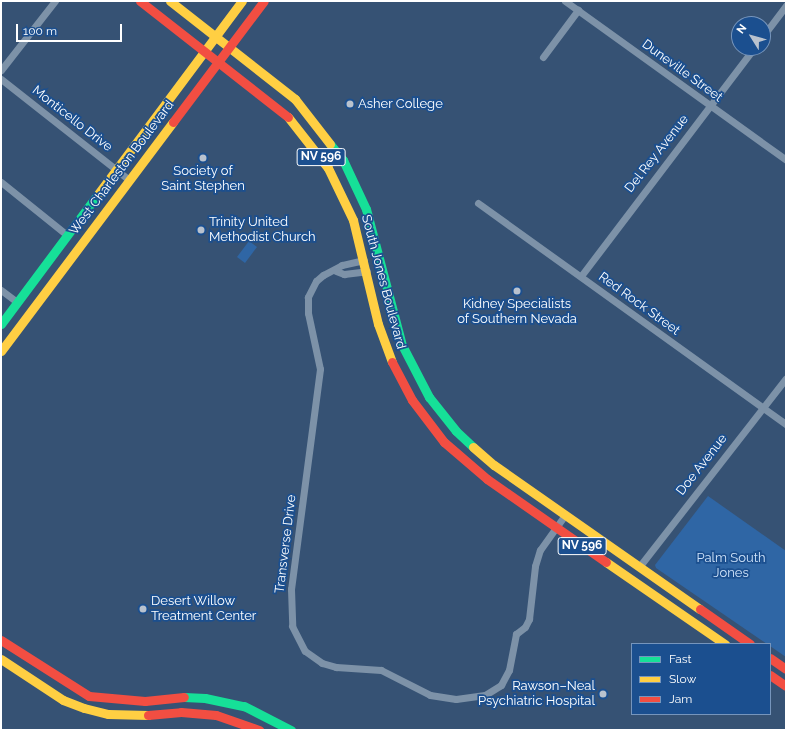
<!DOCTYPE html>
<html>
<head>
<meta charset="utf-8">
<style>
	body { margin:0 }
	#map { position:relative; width:787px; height:731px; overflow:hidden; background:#365274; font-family:Raleway,sans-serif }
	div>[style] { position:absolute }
	.green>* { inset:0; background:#2f66a5 }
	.street>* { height:7px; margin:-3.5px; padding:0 3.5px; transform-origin:3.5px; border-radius:3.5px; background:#7d92a8 }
	.fast>* { height:9px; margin:-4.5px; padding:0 4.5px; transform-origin:4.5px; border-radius:4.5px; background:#16e098 }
	.slow>* { height:9px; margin:-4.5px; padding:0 4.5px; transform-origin:4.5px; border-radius:4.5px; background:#ffcf43 }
	.jam>* { height:9px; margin:-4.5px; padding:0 4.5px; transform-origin:4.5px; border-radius:4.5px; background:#f24e42 }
	.dots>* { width:11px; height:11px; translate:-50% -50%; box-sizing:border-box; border:2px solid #1b4f8f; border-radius:50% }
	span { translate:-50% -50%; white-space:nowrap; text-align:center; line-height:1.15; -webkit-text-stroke:3.5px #1b4f8f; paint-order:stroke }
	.shield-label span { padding:1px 3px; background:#1b4f8f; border:1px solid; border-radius:3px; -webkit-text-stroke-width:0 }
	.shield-label { font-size:12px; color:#fff; font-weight:700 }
	.street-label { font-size:13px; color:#fff }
	.poi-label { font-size:13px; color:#fff }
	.left { translate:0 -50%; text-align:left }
	.right { translate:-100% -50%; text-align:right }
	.park-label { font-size:13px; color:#cfe3fa }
	.frame { position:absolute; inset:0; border:2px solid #fff; pointer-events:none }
	.legend { position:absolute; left:631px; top:643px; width:140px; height:72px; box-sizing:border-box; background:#1b4f8f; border:1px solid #7695bc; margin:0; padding:5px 7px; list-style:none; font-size:12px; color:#fff }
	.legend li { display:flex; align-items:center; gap:8px; height:20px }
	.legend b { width:20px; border:1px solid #7695bc }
	.north { position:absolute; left:731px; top:16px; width:40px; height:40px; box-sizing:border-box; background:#1b4f8f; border:1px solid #7695bc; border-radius:50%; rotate:307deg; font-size:11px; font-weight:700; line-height:16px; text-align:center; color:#fff }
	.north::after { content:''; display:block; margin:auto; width:14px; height:18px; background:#b9c2ce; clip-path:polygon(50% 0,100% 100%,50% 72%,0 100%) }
	.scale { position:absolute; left:16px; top:24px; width:106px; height:18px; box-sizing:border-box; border:2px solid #fff; border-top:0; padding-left:5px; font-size:12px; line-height:14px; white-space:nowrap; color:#fff; -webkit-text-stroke:3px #1b4f8f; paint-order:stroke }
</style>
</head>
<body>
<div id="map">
	<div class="green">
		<i style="clip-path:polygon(249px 241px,257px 247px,245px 263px,237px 257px)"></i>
		<i style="clip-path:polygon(708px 496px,786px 551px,786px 657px,656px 568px,655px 565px)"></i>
	</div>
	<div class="street">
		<i style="left:565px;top:1px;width:272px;rotate:35.7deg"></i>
		<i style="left:763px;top:36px;width:39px;rotate:-53deg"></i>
		<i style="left:543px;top:57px;width:59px;rotate:-53.3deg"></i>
		<i style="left:1px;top:70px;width:88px;rotate:-52deg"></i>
		<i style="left:1px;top:79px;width:162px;rotate:38.2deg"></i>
		<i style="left:1px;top:182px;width:85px;rotate:38.8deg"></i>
		<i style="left:478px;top:203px;width:379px;rotate:35.7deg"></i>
		<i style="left:364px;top:260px;width:23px;rotate:167deg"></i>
		<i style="left:342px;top:265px;width:21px;rotate:152deg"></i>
		<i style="left:323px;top:275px;width:9px;rotate:139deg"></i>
		<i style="left:316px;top:281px;width:18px;rotate:117deg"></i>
		<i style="left:308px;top:297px;width:16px;rotate:90deg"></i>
		<i style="left:308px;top:313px;width:57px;rotate:77.9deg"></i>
		<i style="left:320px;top:369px;width:222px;rotate:97.5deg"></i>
		<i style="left:291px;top:589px;width:37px;rotate:88deg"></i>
		<i style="left:292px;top:626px;width:28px;rotate:63deg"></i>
		<i style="left:305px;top:651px;width:21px;rotate:35deg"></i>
		<i style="left:322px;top:663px;width:15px;rotate:16deg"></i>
		<i style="left:336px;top:667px;width:45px;rotate:3.8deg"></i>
		<i style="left:381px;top:670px;width:55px;rotate:27deg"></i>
		<i style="left:430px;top:695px;width:26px;rotate:9deg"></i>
		<i style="left:456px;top:699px;width:29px;rotate:-8deg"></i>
		<i style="left:485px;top:695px;width:19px;rotate:-32deg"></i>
		<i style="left:501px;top:685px;width:17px;rotate:-62deg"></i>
		<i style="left:509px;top:670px;width:37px;rotate:-79deg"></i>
		<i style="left:516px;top:634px;width:11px;rotate:-38deg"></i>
		<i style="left:525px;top:627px;width:9px;rotate:-63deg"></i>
		<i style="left:529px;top:619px;width:53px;rotate:-83.5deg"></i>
		<i style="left:535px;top:566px;width:17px;rotate:-73deg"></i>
		<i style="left:540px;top:550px;width:43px;rotate:-54.5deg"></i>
		<i style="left:336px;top:271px;width:9px;rotate:21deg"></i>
		<i style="left:344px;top:274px;width:23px;rotate:-7deg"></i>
		<i style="left:581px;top:276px;width:286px;rotate:-52.8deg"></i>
		<i style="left:1px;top:290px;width:20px;rotate:37deg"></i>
		<i style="left:639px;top:567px;width:239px;rotate:-52.1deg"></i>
	</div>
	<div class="fast">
		<i style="left:330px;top:144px;width:21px;rotate:51deg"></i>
		<i style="left:343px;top:160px;width:54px;rotate:64.9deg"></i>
		<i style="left:366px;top:209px;width:141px;rotate:75.2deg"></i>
		<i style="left:402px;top:345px;width:59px;rotate:62.6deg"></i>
		<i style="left:429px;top:397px;width:43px;rotate:51.5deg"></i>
		<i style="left:456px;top:431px;width:23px;rotate:43deg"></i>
		<i style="left:1px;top:324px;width:162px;rotate:-53.3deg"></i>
		<i style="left:184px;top:697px;width:21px;rotate:3deg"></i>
		<i style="left:205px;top:698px;width:40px;rotate:12deg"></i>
		<i style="left:244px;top:706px;width:53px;rotate:27.1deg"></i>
	</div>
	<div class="slow">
		<i style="left:170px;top:1px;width:159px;rotate:38.1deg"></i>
		<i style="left:295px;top:99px;width:57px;rotate:52.1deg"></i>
		<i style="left:288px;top:117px;width:65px;rotate:51.9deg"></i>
		<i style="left:328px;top:168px;width:58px;rotate:64.3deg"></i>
		<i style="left:353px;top:220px;width:107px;rotate:76.5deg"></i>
		<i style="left:378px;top:324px;width:40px;rotate:69.8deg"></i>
		<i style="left:98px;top:194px;width:241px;rotate:-53.3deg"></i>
		<i style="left:1px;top:351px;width:286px;rotate:-53.1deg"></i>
		<i style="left:473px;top:447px;width:28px;rotate:41deg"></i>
		<i style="left:494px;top:465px;width:251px;rotate:35deg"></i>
		<i style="left:606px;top:562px;width:145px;rotate:34.6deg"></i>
		<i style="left:1px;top:659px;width:74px;rotate:33.5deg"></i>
		<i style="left:63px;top:700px;width:22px;rotate:21deg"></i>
		<i style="left:84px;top:708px;width:25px;rotate:14deg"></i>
		<i style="left:108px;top:714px;width:40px;rotate:1.4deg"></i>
	</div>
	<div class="jam">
		<i style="left:140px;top:1px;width:188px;rotate:38.1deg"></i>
		<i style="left:173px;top:122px;width:151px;rotate:-53.1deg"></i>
		<i style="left:392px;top:362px;width:43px;rotate:62.2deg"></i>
		<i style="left:412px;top:400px;width:53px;rotate:52.7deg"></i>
		<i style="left:444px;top:442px;width:57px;rotate:40.7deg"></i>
		<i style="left:487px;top:479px;width:145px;rotate:34.9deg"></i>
		<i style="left:700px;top:609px;width:61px;rotate:35deg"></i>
		<i style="left:1px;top:640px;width:104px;rotate:32.5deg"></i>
		<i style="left:89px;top:696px;width:56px;rotate:5.1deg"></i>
		<i style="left:145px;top:701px;width:39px;rotate:-6deg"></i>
		<i style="left:770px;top:658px;width:19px;rotate:35deg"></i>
		<i style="left:770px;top:675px;width:19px;rotate:35deg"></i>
		<i style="left:148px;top:715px;width:33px;rotate:-5deg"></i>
		<i style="left:181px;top:712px;width:35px;rotate:5deg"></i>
		<i style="left:216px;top:715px;width:46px;rotate:19.2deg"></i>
	</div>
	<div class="dots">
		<i style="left:350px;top:104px;background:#b9c2ce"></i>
		<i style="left:203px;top:158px;background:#b9c2ce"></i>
		<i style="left:201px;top:230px;background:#b9c2ce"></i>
		<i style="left:517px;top:291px;background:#b9c2ce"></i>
		<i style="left:143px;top:609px;background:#b9c2ce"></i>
		<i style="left:603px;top:694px;background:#b9c2ce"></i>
	</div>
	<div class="shield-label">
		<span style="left:321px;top:157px">NV 596</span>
		<span style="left:582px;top:546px">NV 596</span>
	</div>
	<div class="street-label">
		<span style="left:682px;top:71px;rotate:36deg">Duneville Street</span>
		<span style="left:72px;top:119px;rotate:38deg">Monticello Drive</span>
		<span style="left:657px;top:154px;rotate:-52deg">Del Rey Avenue</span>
		<span style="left:122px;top:168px;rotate:-53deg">West Charleston Boulevard</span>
		<span style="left:383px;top:282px;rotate:75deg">South Jones Boulevard</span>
		<span style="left:639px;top:304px;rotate:36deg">Red Rock Street</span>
		<span style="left:702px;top:465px;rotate:-52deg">Doe Avenue</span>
		<span style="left:286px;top:544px;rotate:-83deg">Transverse Drive</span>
	</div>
	<div class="poi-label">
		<span class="left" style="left:358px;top:104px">Asher College</span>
		<span style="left:203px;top:179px">Society of<br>Saint Stephen</span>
		<span class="left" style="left:209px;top:230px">Trinity United<br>Methodist Church</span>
		<span style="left:517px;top:312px">Kidney Specialists<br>of Southern Nevada</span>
		<span class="left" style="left:151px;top:609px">Desert Willow<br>Treatment Center</span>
		<span class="right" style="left:595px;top:694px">Rawson–Neal<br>Psychiatric Hospital</span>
	</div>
	<div class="park-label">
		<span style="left:731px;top:566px">Palm South<br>Jones</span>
	</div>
	<div class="frame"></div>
	<ul class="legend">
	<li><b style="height:5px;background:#16e098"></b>Fast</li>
	<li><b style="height:5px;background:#ffcf43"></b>Slow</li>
	<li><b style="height:5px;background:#f24e42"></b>Jam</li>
	</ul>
	<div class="north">N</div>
	<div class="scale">100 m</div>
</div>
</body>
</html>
